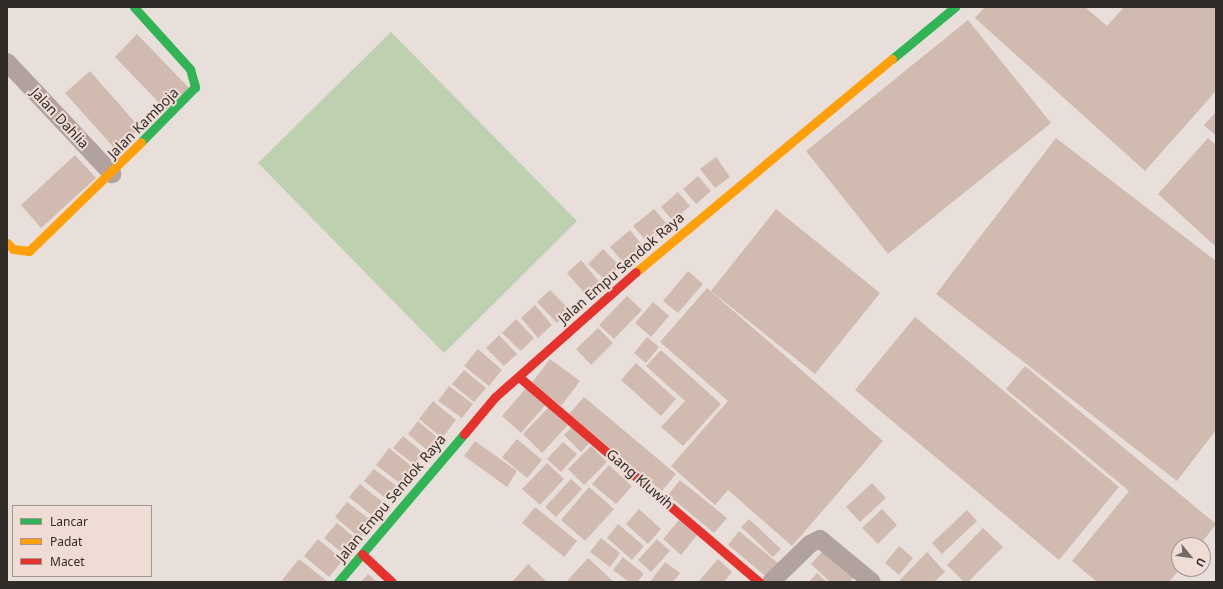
<!DOCTYPE html>
<html>
<head>
<meta charset="utf-8">
<style>
	body { margin:0 }
	#map { position:relative; width:1223px; height:589px; overflow:hidden; background:#e8dfdb; font-family:"Noto Sans",sans-serif }
	div>[style] { position:absolute }
	.green>* { inset:0; background:#bdd0af }
	.building>* { inset:0; background:#d1bbb0 }
	.street>* { height:18px; margin:-9px; padding:0 9px; transform-origin:9px; border-radius:9px; background:#b1a29e }
	.fast>* { height:9px; margin:-4.5px; padding:0 4.5px; transform-origin:4.5px; border-radius:4.5px; background:#30b455 }
	.slow>* { height:9px; margin:-4.5px; padding:0 4.5px; transform-origin:4.5px; border-radius:4.5px; background:#ff9f0a }
	.jam>* { height:9px; margin:-4.5px; padding:0 4.5px; transform-origin:4.5px; border-radius:4.5px; background:#e5322d }
	span { translate:-50% -50%; white-space:nowrap; text-align:center; line-height:1.15; -webkit-text-stroke:4px #eedcd5; paint-order:stroke }
	.street-label { font-size:14px; color:#322c29 }
	.frame { position:absolute; inset:0; border:8px solid #322c29; pointer-events:none }
	.legend { position:absolute; left:12px; top:505px; width:140px; height:72px; box-sizing:border-box; background:#eedcd5; border:1px solid #a39690; margin:0; padding:5px 7px; list-style:none; font-size:12px; color:#322c29 }
	.legend li { display:flex; align-items:center; gap:8px; height:20px }
	.legend b { width:20px; border:1px solid #a39690 }
	.north { position:absolute; left:1171px; top:537px; width:40px; height:40px; box-sizing:border-box; background:#eedcd5; border:1px solid #a39690; border-radius:50%; rotate:119deg; font-size:11px; font-weight:700; line-height:16px; text-align:center; color:#322c29 }
	.north::after { content:''; display:block; margin:auto; width:14px; height:18px; background:#726b67; clip-path:polygon(50% 0,100% 100%,50% 72%,0 100%) }
</style>
</head>
<body>
<div id="map">
	<div class="green">
		<i style="clip-path:polygon(391px 32px,577px 221px,444px 353px,258px 163px)"></i>
	</div>
	<div class="building">
		<i style="clip-path:polygon(985px 7px,1085px 7px,1107px 26px,1124px 7px,1216px 7px,1216px 91px,1145px 171px,975px 18px)"></i>
		<i style="clip-path:polygon(968px 20px,1051px 123px,888px 254px,806px 151px)"></i>
		<i style="clip-path:polygon(137px 34px,189px 88px,166px 110px,115px 57px)"></i>
		<i style="clip-path:polygon(90px 71px,140px 128px,116px 150px,65px 93px)"></i>
		<i style="clip-path:polygon(1216px 112px,1216px 136px,1204px 125px)"></i>
		<i style="clip-path:polygon(1056px 138px,1216px 261px,1216px 430px,1177px 481px,936px 294px)"></i>
		<i style="clip-path:polygon(1208px 138px,1216px 145px,1216px 247px,1158px 194px)"></i>
		<i style="clip-path:polygon(75px 155px,96px 178px,41px 228px,21px 205px)"></i>
		<i style="clip-path:polygon(716px 157px,730px 177px,715px 188px,700px 169px)"></i>
		<i style="clip-path:polygon(698px 176px,711px 191px,696px 204px,683px 189px)"></i>
		<i style="clip-path:polygon(678px 192px,690px 206px,673px 221px,661px 207px)"></i>
		<i style="clip-path:polygon(654px 209px,668px 225px,648px 243px,633px 226px)"></i>
		<i style="clip-path:polygon(776px 209px,880px 293px,815px 374px,711px 291px)"></i>
		<i style="clip-path:polygon(630px 230px,643px 246px,623px 262px,610px 247px)"></i>
		<i style="clip-path:polygon(603px 249px,620px 266px,605px 280px,588px 264px)"></i>
		<i style="clip-path:polygon(581px 260px,600px 283px,586px 295px,567px 273px)"></i>
		<i style="clip-path:polygon(688px 271px,703px 284px,678px 313px,663px 301px)"></i>
		<i style="clip-path:polygon(707px 288px,883px 441px,792px 546px,728px 490px,715px 505px,671px 466px,728px 401px,660px 342px)"></i>
		<i style="clip-path:polygon(550px 290px,570px 310px,557px 323px,537px 302px)"></i>
		<i style="clip-path:polygon(627px 296px,642px 310px,614px 339px,599px 325px)"></i>
		<i style="clip-path:polygon(653px 302px,669px 316px,651px 337px,635px 323px)"></i>
		<i style="clip-path:polygon(535px 305px,552px 325px,538px 338px,521px 318px)"></i>
		<i style="clip-path:polygon(915px 317px,1119px 487px,1059px 560px,855px 390px)"></i>
		<i style="clip-path:polygon(516px 319px,534px 338px,521px 351px,502px 333px)"></i>
		<i style="clip-path:polygon(598px 328px,613px 343px,591px 365px,576px 349px)"></i>
		<i style="clip-path:polygon(499px 335px,517px 354px,504px 366px,486px 348px)"></i>
		<i style="clip-path:polygon(647px 337px,659px 347px,646px 363px,634px 353px)"></i>
		<i style="clip-path:polygon(478px 349px,502px 370px,489px 386px,464px 366px)"></i>
		<i style="clip-path:polygon(661px 350px,721px 404px,683px 446px,661px 427px,685px 401px,646px 366px)"></i>
		<i style="clip-path:polygon(550px 359px,580px 381px,561px 406px,531px 384px)"></i>
		<i style="clip-path:polygon(636px 363px,676px 399px,661px 416px,621px 380px)"></i>
		<i style="clip-path:polygon(1025px 366px,1216px 524px,1200px 545px,1179px 545px,1180px 569px,1169px 582px,1097px 582px,1072px 561px,1129px 491px,1006px 389px)"></i>
		<i style="clip-path:polygon(464px 370px,486px 388px,474px 402px,452px 384px)"></i>
		<i style="clip-path:polygon(449px 386px,473px 404px,462px 418px,438px 401px)"></i>
		<i style="clip-path:polygon(528px 386px,547px 403px,521px 433px,502px 416px)"></i>
		<i style="clip-path:polygon(584px 397px,676px 474px,662px 491px,569px 414px)"></i>
		<i style="clip-path:polygon(433px 401px,456px 420px,442px 438px,419px 419px)"></i>
		<i style="clip-path:polygon(549px 407px,568px 425px,542px 453px,523px 434px)"></i>
		<i style="clip-path:polygon(418px 421px,438px 438px,428px 451px,408px 434px)"></i>
		<i style="clip-path:polygon(574px 425px,591px 441px,581px 452px,564px 435px)"></i>
		<i style="clip-path:polygon(403px 436px,425px 454px,416px 466px,393px 448px)"></i>
		<i style="clip-path:polygon(517px 439px,542px 460px,527px 478px,502px 457px)"></i>
		<i style="clip-path:polygon(475px 441px,517px 471px,507px 487px,464px 456px)"></i>
		<i style="clip-path:polygon(563px 442px,577px 454px,561px 472px,547px 459px)"></i>
		<i style="clip-path:polygon(591px 446px,607px 462px,584px 485px,568px 469px)"></i>
		<i style="clip-path:polygon(389px 448px,414px 468px,401px 484px,376px 465px)"></i>
		<i style="clip-path:polygon(547px 463px,564px 479px,540px 505px,522px 489px)"></i>
		<i style="clip-path:polygon(609px 465px,632px 486px,616px 504px,592px 484px)"></i>
		<i style="clip-path:polygon(374px 469px,399px 488px,389px 501px,364px 481px)"></i>
		<i style="clip-path:polygon(571px 479px,582px 489px,556px 517px,545px 507px)"></i>
		<i style="clip-path:polygon(680px 480px,727px 518px,714px 533px,668px 495px)"></i>
		<i style="clip-path:polygon(872px 483px,886px 498px,860px 522px,846px 507px)"></i>
		<i style="clip-path:polygon(360px 484px,386px 505px,375px 518px,349px 497px)"></i>
		<i style="clip-path:polygon(589px 487px,614px 509px,585px 541px,561px 520px)"></i>
		<i style="clip-path:polygon(347px 502px,373px 522px,360px 538px,335px 517px)"></i>
		<i style="clip-path:polygon(535px 507px,577px 541px,564px 557px,522px 523px)"></i>
		<i style="clip-path:polygon(639px 509px,661px 529px,648px 544px,626px 524px)"></i>
		<i style="clip-path:polygon(882px 509px,897px 525px,878px 544px,862px 528px)"></i>
		<i style="clip-path:polygon(967px 510px,977px 521px,942px 554px,932px 543px)"></i>
		<i style="clip-path:polygon(749px 519px,781px 549px,773px 557px,741px 527px)"></i>
		<i style="clip-path:polygon(679px 520px,697px 535px,681px 555px,663px 539px)"></i>
		<i style="clip-path:polygon(337px 523px,360px 542px,347px 557px,324px 538px)"></i>
		<i style="clip-path:polygon(618px 524px,644px 546px,632px 560px,607px 538px)"></i>
		<i style="clip-path:polygon(983px 528px,1003px 547px,968px 582px,964px 582px,947px 565px)"></i>
		<i style="clip-path:polygon(739px 531px,779px 564px,768px 578px,728px 545px)"></i>
		<i style="clip-path:polygon(601px 538px,620px 553px,610px 567px,590px 552px)"></i>
		<i style="clip-path:polygon(318px 539px,343px 560px,329px 577px,304px 556px)"></i>
		<i style="clip-path:polygon(657px 539px,670px 551px,651px 572px,638px 560px)"></i>
		<i style="clip-path:polygon(828px 545px,858px 573px,850px 582px,830px 582px,811px 564px)"></i>
		<i style="clip-path:polygon(899px 546px,913px 558px,899px 575px,885px 563px)"></i>
		<i style="clip-path:polygon(927px 552px,945px 572px,934px 582px,898px 582px)"></i>
		<i style="clip-path:polygon(623px 557px,644px 574px,637px 582px,629px 582px,613px 570px)"></i>
		<i style="clip-path:polygon(588px 558px,614px 582px,566px 582px)"></i>
		<i style="clip-path:polygon(299px 559px,328px 582px,285px 582px,282px 580px)"></i>
		<i style="clip-path:polygon(718px 559px,732px 572px,724px 582px,698px 582px)"></i>
		<i style="clip-path:polygon(665px 562px,680px 573px,673px 582px,650px 582px)"></i>
		<i style="clip-path:polygon(528px 564px,547px 582px,512px 582px)"></i>
		<i style="clip-path:polygon(817px 573px,827px 582px,809px 582px)"></i>
		<i style="clip-path:polygon(368px 574px,377px 582px,361px 582px)"></i>
	</div>
	<div class="street">
		<i style="left:7px;top:62px;width:154px;rotate:46.8deg"></i>
		<i style="left:771px;top:582px;width:54px;rotate:-44.3deg"></i>
		<i style="left:810px;top:544px;width:11px;rotate:-27deg"></i>
		<i style="left:820px;top:539px;width:67px;rotate:39.6deg"></i>
	</div>
	<div class="fast">
		<i style="left:134px;top:7px;width:84px;rotate:47.9deg"></i>
		<i style="left:190px;top:69px;width:19px;rotate:74deg"></i>
		<i style="left:195px;top:87px;width:77px;rotate:134.5deg"></i>
		<i style="left:892px;top:59px;width:82px;rotate:-39.5deg"></i>
		<i style="left:338px;top:582px;width:194px;rotate:-49.6deg"></i>
	</div>
	<div class="slow">
		<i style="left:7px;top:243px;width:8px;rotate:45deg"></i>
		<i style="left:13px;top:249px;width:16px;rotate:7deg"></i>
		<i style="left:29px;top:251px;width:156px;rotate:-44.2deg"></i>
		<i style="left:636px;top:272px;width:333px;rotate:-39.8deg"></i>
	</div>
	<div class="jam">
		<i style="left:519px;top:377px;width:316px;rotate:40.5deg"></i>
		<i style="left:464px;top:434px;width:48px;rotate:-50deg"></i>
		<i style="left:495px;top:397px;width:188px;rotate:-41.6deg"></i>
		<i style="left:362px;top:554px;width:41px;rotate:43deg"></i>
	</div>
	<div class="street-label">
		<span style="left:60px;top:118px;rotate:47deg">Jalan Dahlia</span>
		<span style="left:143px;top:123px;rotate:-45deg">Jalan Kamboja</span>
		<span style="left:621px;top:268px;rotate:-41deg">Jalan Empu Sendok Raya</span>
		<span style="left:640px;top:479px;rotate:41deg">Gang Kluwih</span>
		<span style="left:391px;top:498px;rotate:-50deg">Jalan Empu Sendok Raya</span>
	</div>
	<div class="frame"></div>
	<ul class="legend">
	<li><b style="height:5px;background:#30b455"></b>Lancar</li>
	<li><b style="height:5px;background:#ff9f0a"></b>Padat</li>
	<li><b style="height:5px;background:#e5322d"></b>Macet</li>
	</ul>
	<div class="north">U</div>
</div>
</body>
</html>
